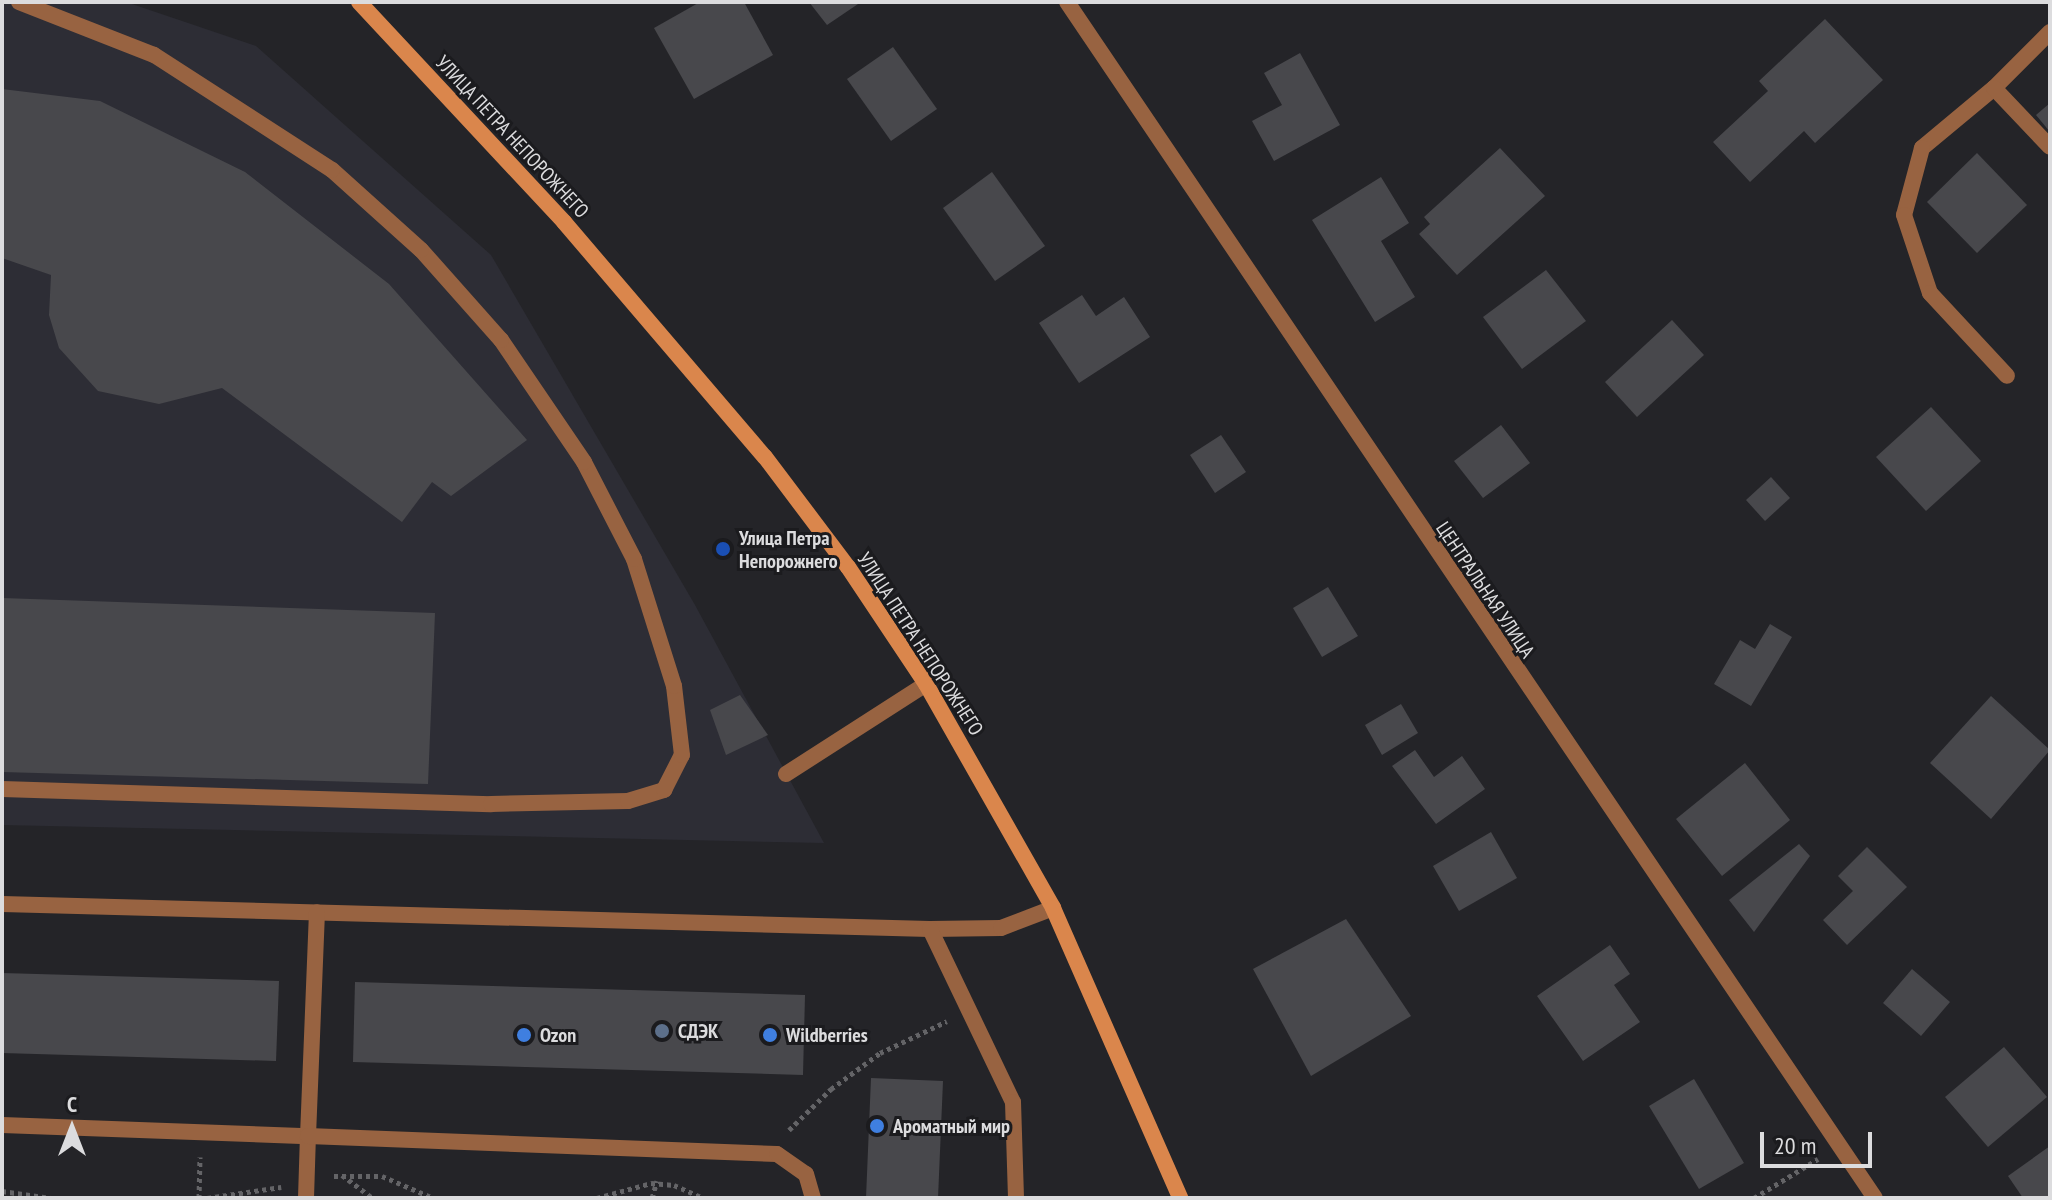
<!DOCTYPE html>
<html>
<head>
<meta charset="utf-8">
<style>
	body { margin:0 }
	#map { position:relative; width:2052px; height:1200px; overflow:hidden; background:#242428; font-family:"PT Sans Narrow",sans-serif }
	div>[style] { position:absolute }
	.built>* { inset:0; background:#2d2d35 }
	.building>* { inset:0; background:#48484c }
	.path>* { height:5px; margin-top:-2.5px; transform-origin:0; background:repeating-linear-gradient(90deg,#646467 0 4px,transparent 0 8px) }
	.lane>* { height:16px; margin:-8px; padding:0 8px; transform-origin:8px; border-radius:8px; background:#986341 }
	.street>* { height:16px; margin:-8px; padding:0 8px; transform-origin:8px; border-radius:8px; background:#986341 }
	.secondary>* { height:16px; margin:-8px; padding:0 8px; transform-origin:8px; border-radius:8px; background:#da864c }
	.dots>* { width:22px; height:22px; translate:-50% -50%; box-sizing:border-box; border:4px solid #1b1b1e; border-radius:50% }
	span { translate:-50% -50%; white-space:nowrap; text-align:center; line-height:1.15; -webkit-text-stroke:6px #1b1b1e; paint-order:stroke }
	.street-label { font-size:20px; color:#dcdcde }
	.poi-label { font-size:20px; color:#dcdcde; font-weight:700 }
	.left { translate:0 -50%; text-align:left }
	.frame { position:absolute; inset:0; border:4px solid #dcdcde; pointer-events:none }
	.north { position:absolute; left:32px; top:1088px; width:80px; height:80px; -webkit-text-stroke:6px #1b1b1e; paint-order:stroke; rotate:0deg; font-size:22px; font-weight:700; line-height:32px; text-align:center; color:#dcdcde }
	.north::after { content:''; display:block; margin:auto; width:28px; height:36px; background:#dcdcde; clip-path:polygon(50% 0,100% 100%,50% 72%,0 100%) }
	.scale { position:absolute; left:1760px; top:1132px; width:112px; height:36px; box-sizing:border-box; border:4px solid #dcdcde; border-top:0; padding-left:10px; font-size:24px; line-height:28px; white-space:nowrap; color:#dcdcde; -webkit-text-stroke:6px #1b1b1e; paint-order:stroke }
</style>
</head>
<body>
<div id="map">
	<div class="built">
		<i style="clip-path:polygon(2px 2px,126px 2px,256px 46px,491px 255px,695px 605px,824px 843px,2px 825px)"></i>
	</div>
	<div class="building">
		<i style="clip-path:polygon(700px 2px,744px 2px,773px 55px,694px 99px,654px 28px)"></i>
		<i style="clip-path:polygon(809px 2px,861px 2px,827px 25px)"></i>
		<i style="clip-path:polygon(1825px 19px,1883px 80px,1815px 143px,1804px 131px,1750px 182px,1713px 142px,1768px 91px,1759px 81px)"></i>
		<i style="clip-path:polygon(893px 47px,937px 109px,891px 141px,847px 79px)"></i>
		<i style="clip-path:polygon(1300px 53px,1340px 125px,1274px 161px,1252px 121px,1282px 105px,1264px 73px)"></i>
		<i style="clip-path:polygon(2px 89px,100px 101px,245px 172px,389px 284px,527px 440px,451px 496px,432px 482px,402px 522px,222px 388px,159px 404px,98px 391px,59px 348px,49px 315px,51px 275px,2px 258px)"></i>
		<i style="clip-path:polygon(2050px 103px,2050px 132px,2036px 115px)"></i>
		<i style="clip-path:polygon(1500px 148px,1545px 196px,1457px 275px,1419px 234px,1430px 224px,1424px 217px)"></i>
		<i style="clip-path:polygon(1977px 153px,2027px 205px,1977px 253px,1927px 202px)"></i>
		<i style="clip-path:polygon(992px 172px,1045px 246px,995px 281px,943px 208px)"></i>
		<i style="clip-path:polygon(1381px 177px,1409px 223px,1381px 241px,1415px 297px,1375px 322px,1312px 220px)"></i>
		<i style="clip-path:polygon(1546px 270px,1586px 321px,1522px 369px,1483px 317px)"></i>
		<i style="clip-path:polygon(1082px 295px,1096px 316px,1124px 297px,1150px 337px,1079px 383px,1039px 323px)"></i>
		<i style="clip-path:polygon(1672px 320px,1704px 355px,1637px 417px,1605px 382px)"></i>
		<i style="clip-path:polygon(1931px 407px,1981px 461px,1926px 511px,1876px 457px)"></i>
		<i style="clip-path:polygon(1501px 425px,1530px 463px,1483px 498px,1454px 461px)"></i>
		<i style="clip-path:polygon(1221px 435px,1246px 472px,1215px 493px,1190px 455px)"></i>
		<i style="clip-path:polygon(1771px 477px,1790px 498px,1765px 521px,1746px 500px)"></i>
		<i style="clip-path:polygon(1328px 587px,1358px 636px,1322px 657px,1293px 608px)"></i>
		<i style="clip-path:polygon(2px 598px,435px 613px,428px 784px,2px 772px)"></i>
		<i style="clip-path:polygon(1770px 624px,1792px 637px,1751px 706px,1714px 684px,1740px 640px,1755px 649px)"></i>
		<i style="clip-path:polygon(740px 695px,768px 735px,726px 755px,710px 710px)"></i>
		<i style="clip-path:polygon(1991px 696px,2050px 750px,1991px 819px,1930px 763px)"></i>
		<i style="clip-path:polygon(1401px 704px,1418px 733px,1382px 755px,1365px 725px)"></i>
		<i style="clip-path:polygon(1415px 750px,1434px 777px,1462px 756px,1485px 789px,1436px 824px,1392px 766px)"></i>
		<i style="clip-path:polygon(1745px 763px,1790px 820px,1722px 876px,1676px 819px)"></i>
		<i style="clip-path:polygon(1491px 832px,1517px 878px,1459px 911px,1433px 866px)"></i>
		<i style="clip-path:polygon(1799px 844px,1810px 856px,1754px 932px,1729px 900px)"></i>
		<i style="clip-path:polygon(1867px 847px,1907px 887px,1847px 945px,1823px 920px,1853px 891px,1838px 876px)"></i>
		<i style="clip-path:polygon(1346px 919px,1411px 1016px,1311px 1076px,1253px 969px)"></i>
		<i style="clip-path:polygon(1610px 945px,1630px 974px,1614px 985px,1640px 1022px,1583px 1061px,1537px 996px)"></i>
		<i style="clip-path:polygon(1912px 969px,1950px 1002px,1921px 1036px,1883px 1003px)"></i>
		<i style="clip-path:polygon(2px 973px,279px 981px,276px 1061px,2px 1053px)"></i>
		<i style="clip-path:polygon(355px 982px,805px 995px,803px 1075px,353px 1062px)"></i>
		<i style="clip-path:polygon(2004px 1047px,2047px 1097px,1988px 1147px,1945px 1097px)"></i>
		<i style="clip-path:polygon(871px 1078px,943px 1081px,938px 1198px,866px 1198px)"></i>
		<i style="clip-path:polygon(1694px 1079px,1744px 1163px,1699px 1189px,1649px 1106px)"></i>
		<i style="clip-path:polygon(2050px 1146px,2050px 1198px,2023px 1198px,2008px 1176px)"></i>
	</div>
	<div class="path">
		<i style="left:789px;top:1130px;width:59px;rotate:-44.3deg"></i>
		<i style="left:831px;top:1089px;width:61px;rotate:-36.3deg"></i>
		<i style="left:880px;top:1053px;width:74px;rotate:-25.5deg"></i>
		<i style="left:342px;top:1175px;width:39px;rotate:37deg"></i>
		<i style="left:334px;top:1176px;width:48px"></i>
		<i style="left:382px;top:1176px;width:56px;rotate:23.3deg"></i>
		<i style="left:2px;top:1191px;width:49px;rotate:8.3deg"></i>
		<i style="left:199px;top:1198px;width:41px;rotate:-88.6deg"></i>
		<i style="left:207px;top:1198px;width:75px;rotate:-8.5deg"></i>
		<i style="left:597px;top:1198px;width:56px;rotate:-15.5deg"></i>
		<i style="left:651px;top:1183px;width:23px;rotate:5deg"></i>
		<i style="left:674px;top:1185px;width:32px;rotate:24deg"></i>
		<i style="left:652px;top:1198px;width:18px;rotate:-74deg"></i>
		<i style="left:1754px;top:1198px;width:75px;rotate:-31.4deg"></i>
	</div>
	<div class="lane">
		<i style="left:1994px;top:88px;width:94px;rotate:140.2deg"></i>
		<i style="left:1922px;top:148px;width:69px;rotate:105deg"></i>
		<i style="left:1904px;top:215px;width:82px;rotate:71.6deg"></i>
		<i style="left:1930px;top:293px;width:113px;rotate:47.1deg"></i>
		<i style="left:786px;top:774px;width:166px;rotate:-32.7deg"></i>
		<i style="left:2px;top:789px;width:489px;rotate:1.8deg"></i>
		<i style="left:491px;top:804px;width:137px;rotate:-1.3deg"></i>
		<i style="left:628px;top:801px;width:38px;rotate:-17deg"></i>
		<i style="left:664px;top:790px;width:39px;rotate:-63deg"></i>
		<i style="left:682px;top:755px;width:69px;rotate:-96.6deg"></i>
		<i style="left:674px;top:686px;width:133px;rotate:-107.5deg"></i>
		<i style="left:634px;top:559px;width:109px;rotate:-117.3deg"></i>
		<i style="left:584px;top:462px;width:148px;rotate:-124.2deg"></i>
		<i style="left:501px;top:340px;width:120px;rotate:-131.6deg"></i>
		<i style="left:421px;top:250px;width:120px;rotate:-138deg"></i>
		<i style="left:332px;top:170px;width:212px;rotate:-147.1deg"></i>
		<i style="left:154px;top:55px;width:145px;rotate:-158.6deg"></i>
		<i style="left:2px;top:904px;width:928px;rotate:1.54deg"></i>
		<i style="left:930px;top:929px;width:71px;rotate:-0.8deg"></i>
		<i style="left:1001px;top:928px;width:56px;rotate:-21deg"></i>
		<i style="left:930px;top:929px;width:192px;rotate:64.4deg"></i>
		<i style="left:1013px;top:1102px;width:96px;rotate:88.2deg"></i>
		<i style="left:2px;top:1125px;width:306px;rotate:2.1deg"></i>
		<i style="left:308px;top:1136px;width:224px;rotate:-87.7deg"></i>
		<i style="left:306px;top:1198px;width:62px;rotate:-88.2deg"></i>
		<i style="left:308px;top:1136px;width:469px;rotate:2.2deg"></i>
		<i style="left:777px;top:1154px;width:35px;rotate:35deg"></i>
		<i style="left:806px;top:1174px;width:25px;rotate:74deg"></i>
	</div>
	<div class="street">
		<i style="left:1067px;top:2px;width:1443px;rotate:55.96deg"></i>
		<i style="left:2050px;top:32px;width:79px;rotate:135deg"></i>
		<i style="left:1994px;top:88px;width:81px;rotate:46.5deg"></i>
	</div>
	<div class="secondary">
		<i style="left:359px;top:2px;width:301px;rotate:47deg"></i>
		<i style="left:564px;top:222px;width:309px;rotate:49.5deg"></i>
		<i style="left:765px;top:457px;width:138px;rotate:53deg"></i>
		<i style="left:848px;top:567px;width:141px;rotate:56.3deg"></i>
		<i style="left:926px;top:684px;width:257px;rotate:60.4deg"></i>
		<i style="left:1053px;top:908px;width:317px;rotate:66.3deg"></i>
	</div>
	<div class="dots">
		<i style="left:723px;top:549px;background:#1a4fb4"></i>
		<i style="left:662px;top:1031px;background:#5c6f8a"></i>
		<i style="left:524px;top:1035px;background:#3f7fe0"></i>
		<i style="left:770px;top:1035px;background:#3f7fe0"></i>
		<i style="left:877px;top:1126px;background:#3f7fe0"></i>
	</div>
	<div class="street-label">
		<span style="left:512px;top:137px;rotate:47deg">УЛИЦА ПЕТРА НЕПОРОЖНЕГО</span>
		<span style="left:1485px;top:590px;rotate:56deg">ЦЕНТРАЛЬНАЯ УЛИЦА</span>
		<span style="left:920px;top:644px;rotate:57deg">УЛИЦА ПЕТРА НЕПОРОЖНЕГО</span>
	</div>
	<div class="poi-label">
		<span class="left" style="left:739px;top:550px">Улица Петра<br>Непорожнего</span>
		<span class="left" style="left:678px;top:1031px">СДЭК</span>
		<span class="left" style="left:540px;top:1035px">Ozon</span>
		<span class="left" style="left:786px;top:1035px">Wildberries</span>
		<span class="left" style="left:893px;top:1126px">Ароматный мир</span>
	</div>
	<div class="frame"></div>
	<div class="north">С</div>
	<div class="scale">20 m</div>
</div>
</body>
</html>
